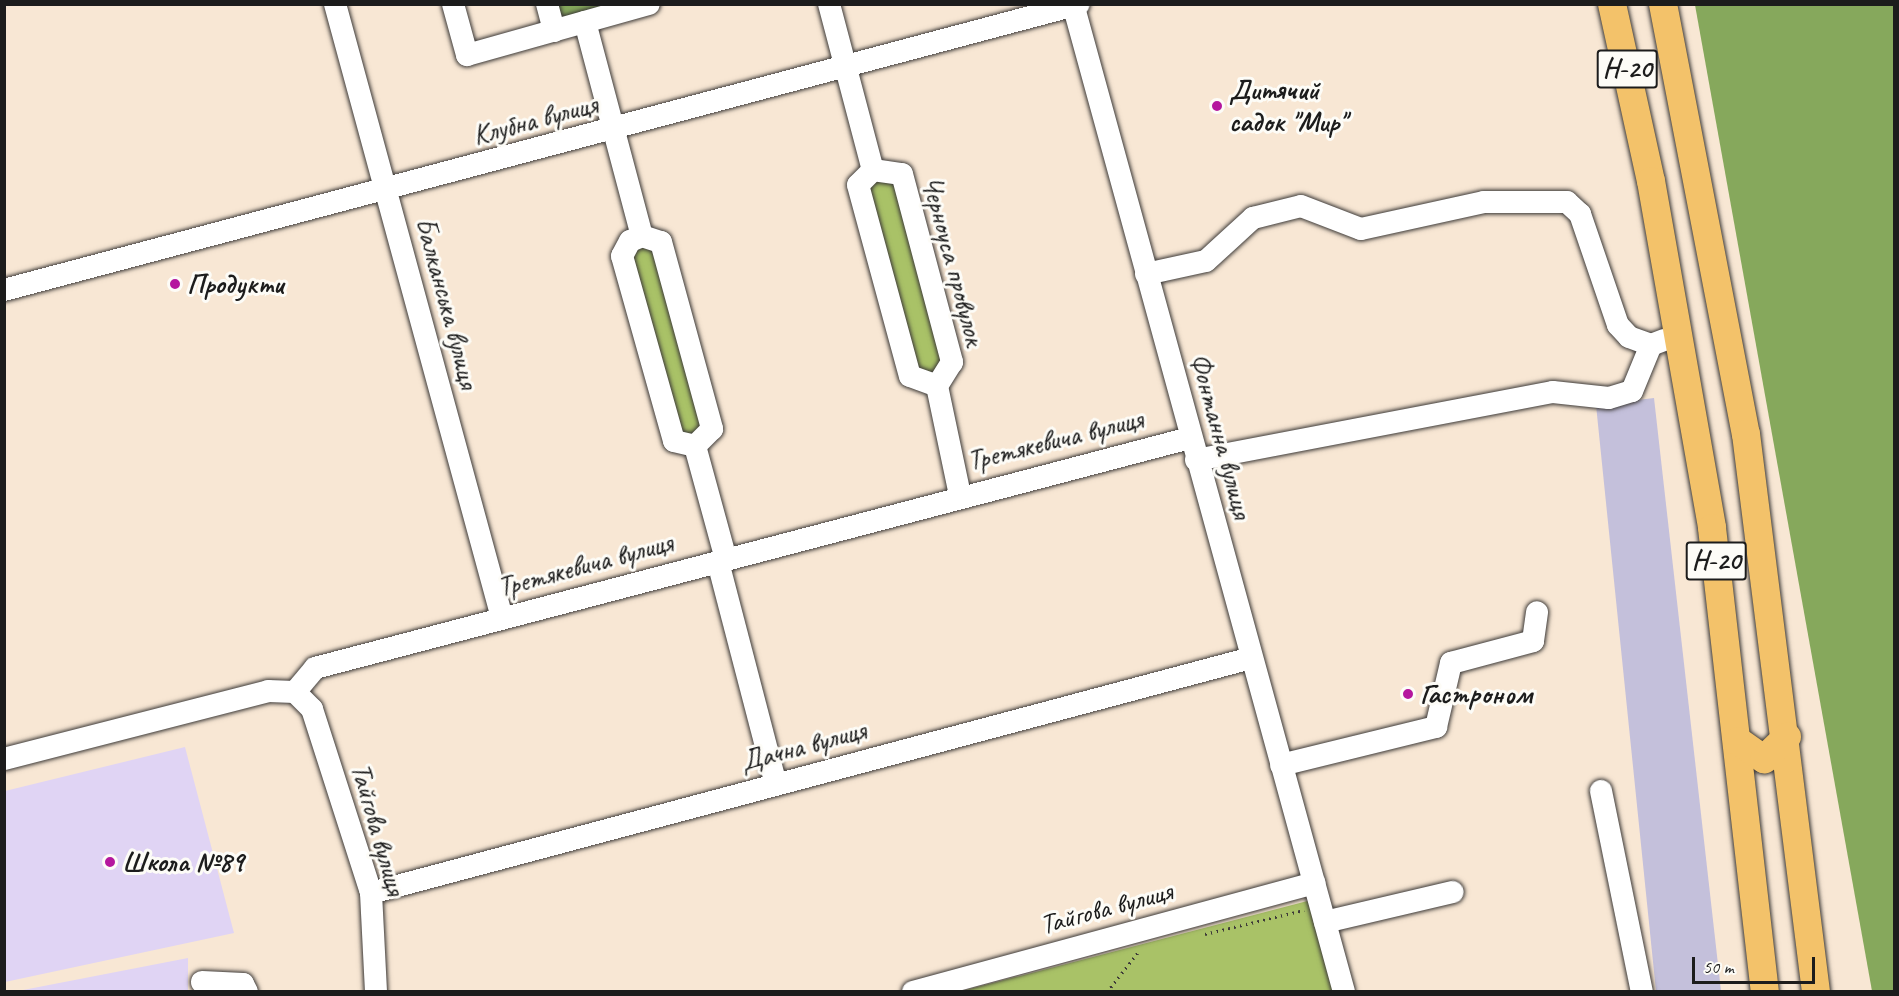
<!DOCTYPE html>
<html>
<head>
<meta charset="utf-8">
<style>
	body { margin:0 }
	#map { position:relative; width:1899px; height:996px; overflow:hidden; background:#f8e7d4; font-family:Caveat,sans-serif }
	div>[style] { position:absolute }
	.built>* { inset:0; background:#e0d4f4 }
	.industrial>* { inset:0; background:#c4c0db }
	.green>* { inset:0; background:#a9c267 }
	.forest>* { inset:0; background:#86a85c }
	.path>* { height:3px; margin-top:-1.5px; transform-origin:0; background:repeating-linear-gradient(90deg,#3d3a38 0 1.5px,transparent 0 6px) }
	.roads { filter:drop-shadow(0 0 2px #3d3a38) drop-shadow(0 0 2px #3d3a38) }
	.minor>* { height:22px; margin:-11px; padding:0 11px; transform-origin:11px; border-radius:11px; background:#fff }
	.major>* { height:28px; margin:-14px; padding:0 14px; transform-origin:14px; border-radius:14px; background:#f3c26a }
	.dots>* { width:16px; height:16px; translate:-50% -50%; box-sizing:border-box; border:3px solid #fdfcf7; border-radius:50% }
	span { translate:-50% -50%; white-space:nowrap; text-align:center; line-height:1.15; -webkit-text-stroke:6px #fdfcf7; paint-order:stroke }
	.shield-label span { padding:2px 4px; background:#fdfcf7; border:2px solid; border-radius:4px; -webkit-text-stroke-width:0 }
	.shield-label { font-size:27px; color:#1c1c1c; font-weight:700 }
	.poi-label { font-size:28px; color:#1c1c1c; font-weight:700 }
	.left { translate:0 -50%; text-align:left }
	.street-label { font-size:28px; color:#1c1c1c }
	.frame { position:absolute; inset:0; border:6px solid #1c1c1c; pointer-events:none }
	.scale { position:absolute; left:1692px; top:957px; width:123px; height:27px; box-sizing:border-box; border:3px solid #1c1c1c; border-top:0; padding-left:8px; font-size:18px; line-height:21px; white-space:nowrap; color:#1c1c1c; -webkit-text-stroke:4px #fdfcf7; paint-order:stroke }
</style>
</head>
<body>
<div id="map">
	<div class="built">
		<i style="clip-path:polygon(185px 747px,234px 933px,5px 982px,5px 791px)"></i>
		<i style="clip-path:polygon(188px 958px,188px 991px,18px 991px)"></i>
	</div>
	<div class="industrial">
		<i style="clip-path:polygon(1654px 398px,1721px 991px,1656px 991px,1596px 405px)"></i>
	</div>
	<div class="green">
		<i style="clip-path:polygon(885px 179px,898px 185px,946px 360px,942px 371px,924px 376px,914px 370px,865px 195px,870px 183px)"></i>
		<i style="clip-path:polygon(631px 244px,659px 246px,703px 433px,685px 438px,675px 432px,625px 257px)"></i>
		<i style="clip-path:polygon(1315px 899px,1341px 992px,958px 992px)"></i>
	</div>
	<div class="forest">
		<i style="clip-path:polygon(550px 5px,600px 5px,602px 10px,555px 23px)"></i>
		<i style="clip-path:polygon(1695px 5px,1894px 5px,1894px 991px,1872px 991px)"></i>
	</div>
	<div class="path">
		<i style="left:1205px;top:934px;width:102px;rotate:-13.6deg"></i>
		<i style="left:1107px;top:992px;width:52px;rotate:-52deg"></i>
	</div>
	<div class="roads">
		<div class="minor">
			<i style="left:335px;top:4px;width:636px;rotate:74.78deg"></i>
			<i style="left:453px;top:4px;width:53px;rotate:74.6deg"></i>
			<i style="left:467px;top:55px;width:189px;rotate:-15.7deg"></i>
			<i style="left:547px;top:4px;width:28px;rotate:75deg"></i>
			<i style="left:829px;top:4px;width:172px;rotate:75.2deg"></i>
			<i style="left:873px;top:170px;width:21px;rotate:135deg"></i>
			<i style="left:858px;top:185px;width:198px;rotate:74.8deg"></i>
			<i style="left:910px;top:376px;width:29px;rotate:20deg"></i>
			<i style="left:937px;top:386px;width:111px;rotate:78.1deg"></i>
			<i style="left:1073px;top:4px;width:1024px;rotate:74.66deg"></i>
			<i style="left:585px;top:22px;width:221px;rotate:75.1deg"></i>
			<i style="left:642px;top:236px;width:13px;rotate:157deg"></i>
			<i style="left:630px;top:241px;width:17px;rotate:118deg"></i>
			<i style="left:622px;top:256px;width:192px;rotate:74.3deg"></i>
			<i style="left:674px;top:441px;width:22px;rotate:13deg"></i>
			<i style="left:695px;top:446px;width:117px;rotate:74.7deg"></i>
			<i style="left:873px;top:170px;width:29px;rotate:8deg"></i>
			<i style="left:902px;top:174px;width:195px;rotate:75.1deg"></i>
			<i style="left:952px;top:362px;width:28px;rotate:122deg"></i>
			<i style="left:642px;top:236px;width:20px;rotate:18deg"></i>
			<i style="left:661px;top:242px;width:194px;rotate:74.7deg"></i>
			<i style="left:712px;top:429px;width:24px;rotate:135deg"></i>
			<i style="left:1146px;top:274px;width:61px;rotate:-12.2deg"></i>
			<i style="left:1206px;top:261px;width:64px;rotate:-42.5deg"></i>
			<i style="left:1253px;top:218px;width:49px;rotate:-14deg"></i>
			<i style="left:1301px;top:206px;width:64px;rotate:21deg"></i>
			<i style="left:1361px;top:229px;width:126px;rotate:-12.4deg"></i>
			<i style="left:1484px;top:202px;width:83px"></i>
			<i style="left:1567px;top:202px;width:18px;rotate:43deg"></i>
			<i style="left:1580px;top:214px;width:117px;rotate:71.1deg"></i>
			<i style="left:1618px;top:325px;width:16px;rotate:47deg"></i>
			<i style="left:1629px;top:337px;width:23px;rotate:20deg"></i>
			<i style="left:4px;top:290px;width:1112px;rotate:-14.9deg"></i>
			<i style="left:1196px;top:460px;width:363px;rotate:-10.8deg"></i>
			<i style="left:1553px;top:392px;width:56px;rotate:6.1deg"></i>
			<i style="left:1609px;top:398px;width:24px;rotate:-17deg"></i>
			<i style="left:1632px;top:391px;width:50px;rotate:-67.6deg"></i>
			<i style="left:1651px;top:345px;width:14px;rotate:-21deg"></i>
			<i style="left:718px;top:562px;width:229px;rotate:75.4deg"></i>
			<i style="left:295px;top:692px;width:31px;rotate:-50deg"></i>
			<i style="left:315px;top:668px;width:905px;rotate:-14.73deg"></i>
			<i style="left:4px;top:759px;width:273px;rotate:-14.4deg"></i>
			<i style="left:268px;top:691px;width:27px;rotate:2deg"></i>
			<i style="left:295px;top:692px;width:24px;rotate:45deg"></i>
			<i style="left:312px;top:709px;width:193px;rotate:72.2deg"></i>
			<i style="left:371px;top:893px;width:99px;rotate:87.1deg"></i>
			<i style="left:1281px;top:765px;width:160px;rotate:-13.8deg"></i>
			<i style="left:1436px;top:727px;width:66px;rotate:-76.8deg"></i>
			<i style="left:1451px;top:663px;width:85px;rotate:-15deg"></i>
			<i style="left:1533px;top:641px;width:29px;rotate:-82deg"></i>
			<i style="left:1601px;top:791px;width:205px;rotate:78.5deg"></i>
			<i style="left:371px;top:893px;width:911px;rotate:-14.95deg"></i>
			<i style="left:1325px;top:922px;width:131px;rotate:-13.2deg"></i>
			<i style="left:202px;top:982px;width:41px;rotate:2.8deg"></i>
			<i style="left:243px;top:984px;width:9px;rotate:63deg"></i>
			<i style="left:913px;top:992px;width:416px;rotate:-15.2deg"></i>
		</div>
		<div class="major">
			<i style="left:1612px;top:4px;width:181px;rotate:77.6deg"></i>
			<i style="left:1651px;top:181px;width:352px;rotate:80deg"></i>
			<i style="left:1712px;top:528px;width:467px;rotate:83.5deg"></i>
			<i style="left:1663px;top:4px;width:438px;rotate:79.1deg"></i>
			<i style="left:1746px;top:434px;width:562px;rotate:82.85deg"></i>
			<i style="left:1738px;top:741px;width:32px;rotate:35deg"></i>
			<i style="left:1764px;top:759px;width:32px;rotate:-44deg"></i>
		</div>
	</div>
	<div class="dots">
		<i style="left:1217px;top:106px;background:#b5179e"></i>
		<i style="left:175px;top:284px;background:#b5179e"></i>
		<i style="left:1408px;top:694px;background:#b5179e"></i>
		<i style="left:110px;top:862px;background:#b5179e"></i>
	</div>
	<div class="shield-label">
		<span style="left:1627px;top:69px">Н-20</span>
		<span style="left:1716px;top:561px">Н-20</span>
	</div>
	<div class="poi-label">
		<span class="left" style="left:1229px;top:106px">Дитячий<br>садок "Мир"</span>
		<span class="left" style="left:187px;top:284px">Продукти</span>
		<span class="left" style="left:1420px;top:694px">Гастроном</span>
		<span class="left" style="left:122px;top:862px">Школа №89</span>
	</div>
	<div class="street-label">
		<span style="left:535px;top:120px;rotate:-15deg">Клубна вулиця</span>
		<span style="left:953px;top:261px;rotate:75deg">Черноуса провулок</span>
		<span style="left:447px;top:303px;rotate:75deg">Балканська вулиця</span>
		<span style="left:1221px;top:436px;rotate:75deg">Фонтанна вулиця</span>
		<span style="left:1055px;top:440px;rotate:-14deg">Третякевича вулиця</span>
		<span style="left:585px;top:565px;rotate:-15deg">Третякевича вулиця</span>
		<span style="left:803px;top:746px;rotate:-15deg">Дачна вулиця</span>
		<span style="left:378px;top:829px;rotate:74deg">Тайгова вулиця</span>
		<span style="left:1106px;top:908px;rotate:-15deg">Тайгова вулиця</span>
	</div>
	<div class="frame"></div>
	<div class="scale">50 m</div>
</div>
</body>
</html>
